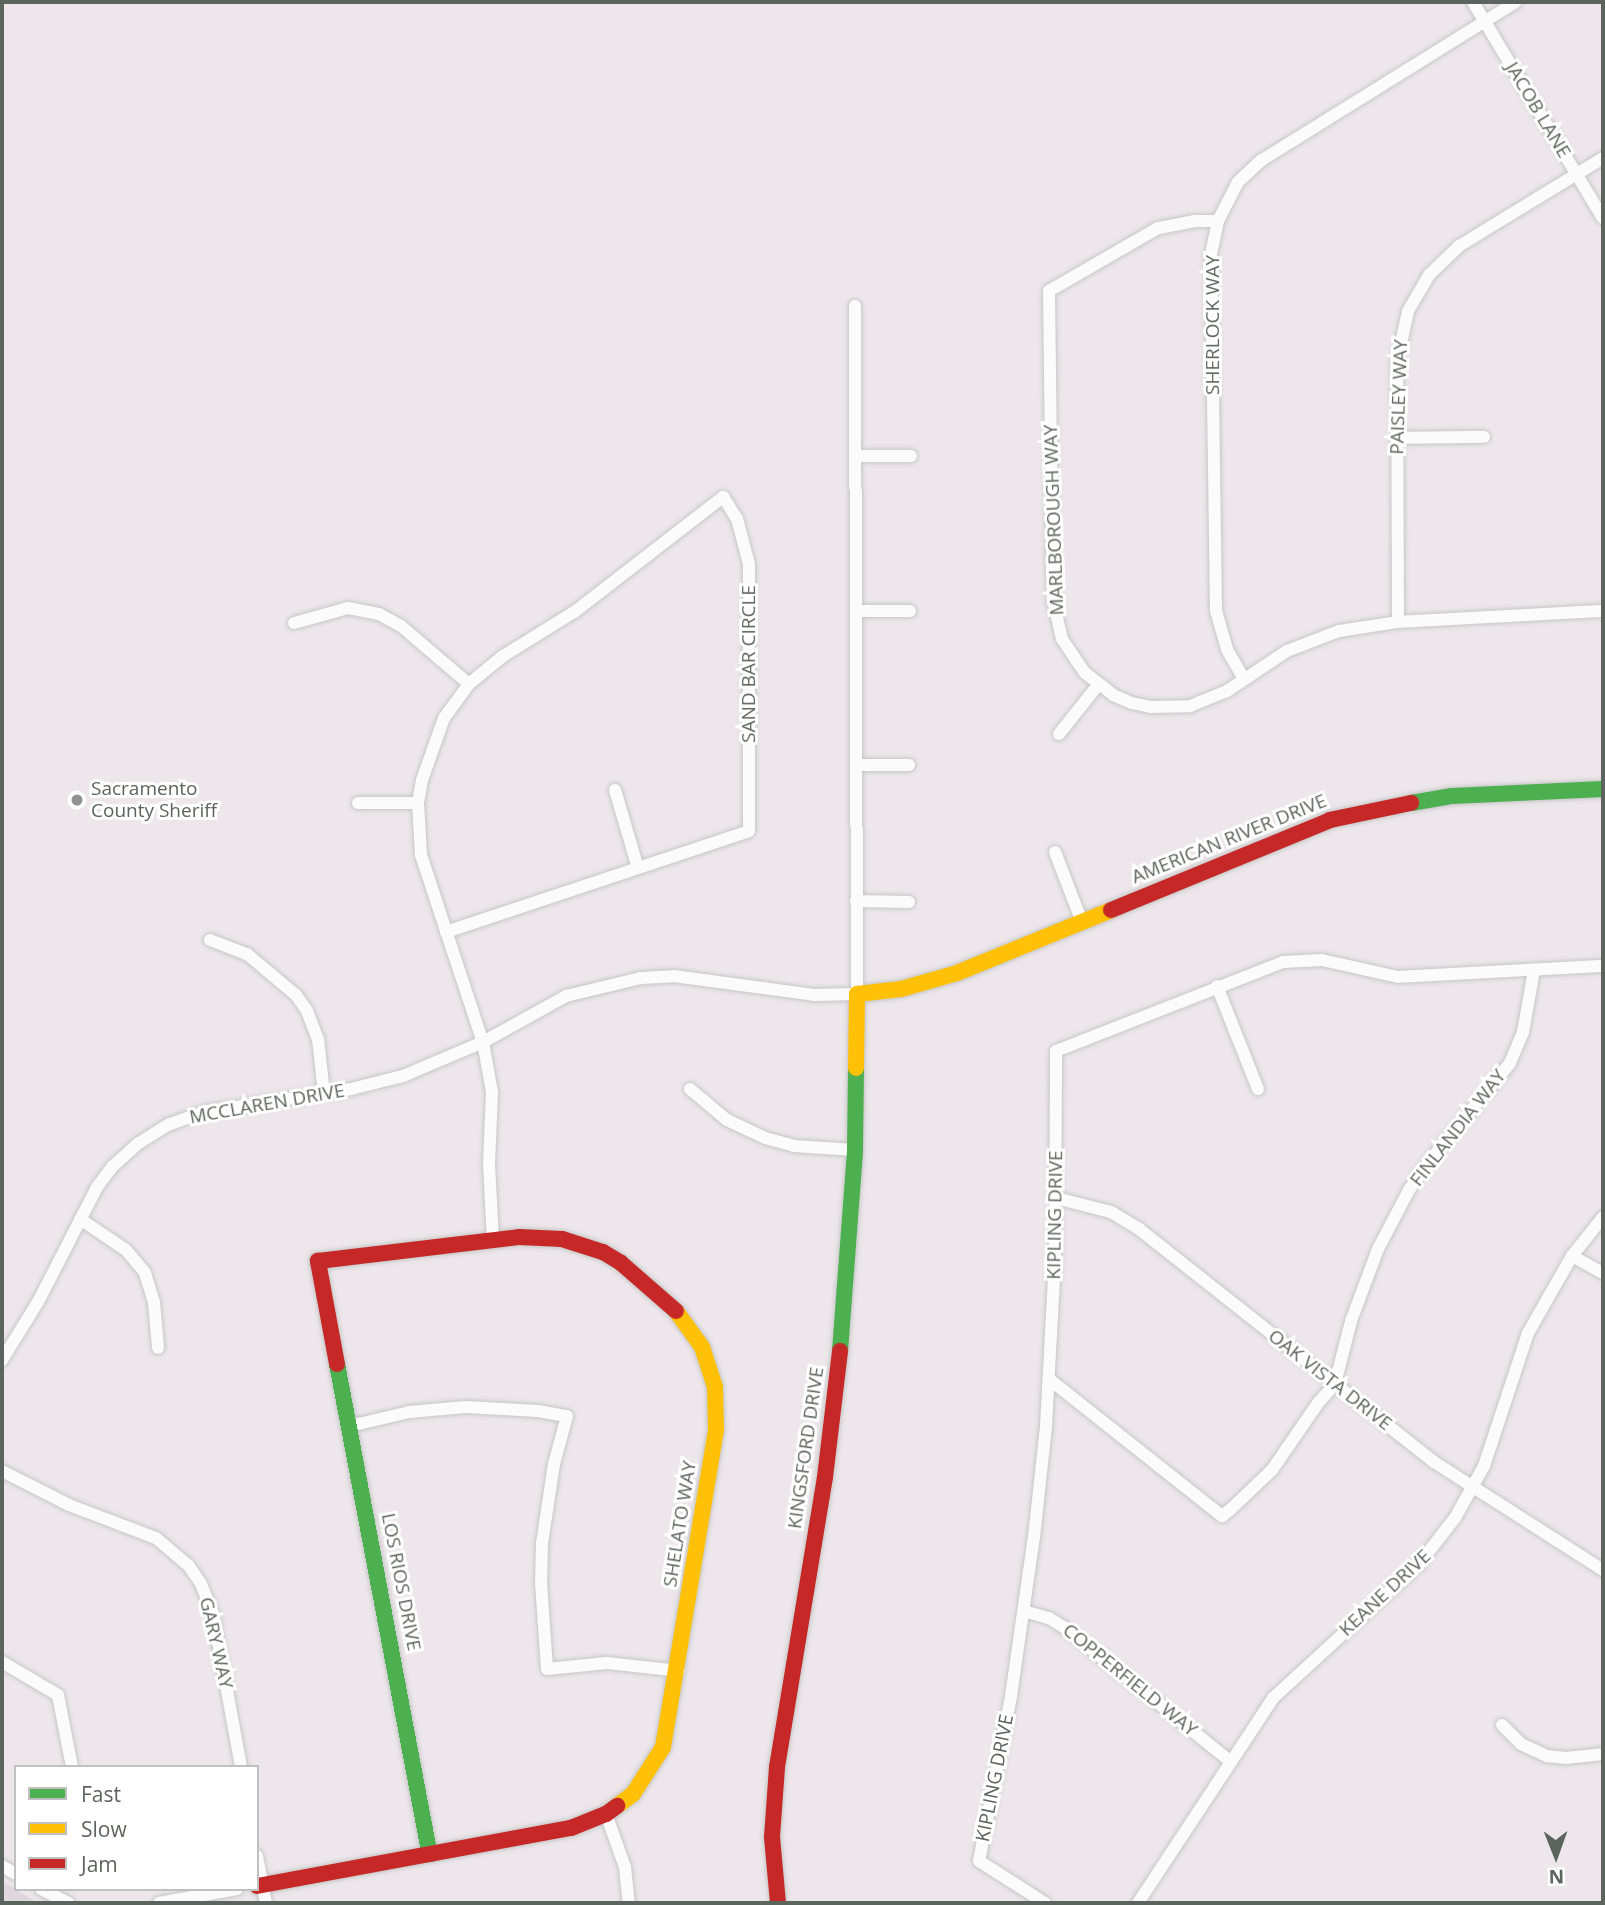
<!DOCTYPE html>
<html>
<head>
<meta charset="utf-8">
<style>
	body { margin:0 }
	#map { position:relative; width:1605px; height:1905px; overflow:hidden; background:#ede7eb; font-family:"Open Sans",sans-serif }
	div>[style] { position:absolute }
	.education>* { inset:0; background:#ded7dc }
	.roads { filter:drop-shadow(0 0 2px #c7c7c6) drop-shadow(0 0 2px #c7c7c6) }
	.street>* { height:12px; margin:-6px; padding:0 6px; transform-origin:6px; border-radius:6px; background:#fcfbfc }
	.fast>* { height:16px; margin:-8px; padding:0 8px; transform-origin:8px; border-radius:8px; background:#4caf50 }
	.slow>* { height:16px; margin:-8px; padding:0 8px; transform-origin:8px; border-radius:8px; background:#ffc107 }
	.jam>* { height:16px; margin:-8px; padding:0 8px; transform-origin:8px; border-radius:8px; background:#c62828 }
	.dots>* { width:19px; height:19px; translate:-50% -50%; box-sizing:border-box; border:4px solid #fff; border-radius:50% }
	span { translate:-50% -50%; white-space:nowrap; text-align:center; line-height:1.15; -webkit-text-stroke:6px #fff; paint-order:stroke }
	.street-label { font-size:19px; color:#5c655d }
	.poi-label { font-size:19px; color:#5c655d }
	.left { translate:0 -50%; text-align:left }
	.frame { position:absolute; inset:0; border:4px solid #5c655d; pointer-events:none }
	.legend { position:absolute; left:14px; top:1765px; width:245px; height:126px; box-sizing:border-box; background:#fff; border:2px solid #bec1be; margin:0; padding:9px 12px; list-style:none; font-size:21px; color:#5c655d }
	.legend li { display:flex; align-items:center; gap:14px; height:35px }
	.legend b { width:35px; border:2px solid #bec1be }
	.north { position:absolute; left:1521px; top:1821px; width:70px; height:70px; -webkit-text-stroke:5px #fff; paint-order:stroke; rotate:179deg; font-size:19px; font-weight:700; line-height:28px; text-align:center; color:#5c655d }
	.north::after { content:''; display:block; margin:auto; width:24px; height:32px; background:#5c655d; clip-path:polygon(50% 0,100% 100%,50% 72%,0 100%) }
</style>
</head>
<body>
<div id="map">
	<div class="education">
		<i style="clip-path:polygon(2px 1881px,38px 1903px,2px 1903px)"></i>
	</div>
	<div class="roads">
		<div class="street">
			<i style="left:1473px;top:2px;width:252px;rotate:59deg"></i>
			<i style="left:1218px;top:221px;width:23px;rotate:180deg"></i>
			<i style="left:1195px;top:221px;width:38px;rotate:169deg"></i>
			<i style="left:1158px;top:228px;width:126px;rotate:150deg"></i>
			<i style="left:1049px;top:291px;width:309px;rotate:89.3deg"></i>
			<i style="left:1053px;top:600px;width:40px;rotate:77deg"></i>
			<i style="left:1062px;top:639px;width:40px;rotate:56deg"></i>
			<i style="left:1084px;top:672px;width:37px;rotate:38deg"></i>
			<i style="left:1113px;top:695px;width:21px;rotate:23deg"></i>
			<i style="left:1132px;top:703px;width:19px;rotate:12deg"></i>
			<i style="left:1151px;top:707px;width:39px;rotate:-1deg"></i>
			<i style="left:1190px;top:706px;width:40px;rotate:-22deg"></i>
			<i style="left:1227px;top:691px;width:72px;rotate:-33.7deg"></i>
			<i style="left:1287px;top:651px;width:56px;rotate:-21deg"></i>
			<i style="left:1339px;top:631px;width:60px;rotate:-8.7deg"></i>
			<i style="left:1398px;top:622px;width:205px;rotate:-3.1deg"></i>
			<i style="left:1397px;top:438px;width:87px;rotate:-0.7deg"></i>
			<i style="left:855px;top:456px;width:56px"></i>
			<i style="left:856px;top:611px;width:54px"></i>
			<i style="left:1398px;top:622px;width:260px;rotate:-90.2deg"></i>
			<i style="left:1397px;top:362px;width:52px;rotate:-77.8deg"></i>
			<i style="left:1408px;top:311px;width:42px;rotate:-59.7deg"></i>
			<i style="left:1429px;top:275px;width:42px;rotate:-44deg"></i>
			<i style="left:1459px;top:246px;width:169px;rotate:-31.4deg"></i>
			<i style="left:294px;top:623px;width:56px;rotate:-15.5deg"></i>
			<i style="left:348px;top:608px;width:32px;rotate:11deg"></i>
			<i style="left:379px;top:614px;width:25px;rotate:29deg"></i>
			<i style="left:401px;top:626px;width:89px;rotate:40.5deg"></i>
			<i style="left:1244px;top:679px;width:34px;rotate:-120deg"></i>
			<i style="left:1227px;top:649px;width:40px;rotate:-106deg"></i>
			<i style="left:1216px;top:611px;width:357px;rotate:-90.8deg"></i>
			<i style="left:1211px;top:254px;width:34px;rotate:-78deg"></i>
			<i style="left:1218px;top:221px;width:44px;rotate:-62.9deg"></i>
			<i style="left:1238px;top:182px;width:33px;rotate:-43deg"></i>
			<i style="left:1262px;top:160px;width:299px;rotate:-31.9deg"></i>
			<i style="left:1059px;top:734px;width:63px;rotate:-51.5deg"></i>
			<i style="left:857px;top:765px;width:52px"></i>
			<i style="left:615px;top:790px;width:81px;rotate:73.6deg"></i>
			<i style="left:358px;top:803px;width:60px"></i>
			<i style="left:1055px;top:852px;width:75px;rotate:68.9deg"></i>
			<i style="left:856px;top:901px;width:53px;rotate:1.1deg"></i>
			<i style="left:446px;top:932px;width:319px;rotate:-18.4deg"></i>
			<i style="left:749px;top:831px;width:267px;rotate:-90deg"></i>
			<i style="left:749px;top:564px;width:47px;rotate:-104.9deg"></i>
			<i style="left:737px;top:519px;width:26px;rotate:-122deg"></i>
			<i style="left:723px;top:497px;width:188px;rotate:142.3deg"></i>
			<i style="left:574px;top:612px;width:84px;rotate:148.2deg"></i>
			<i style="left:503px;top:656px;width:44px;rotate:140.5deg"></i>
			<i style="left:469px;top:684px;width:42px;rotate:126.3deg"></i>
			<i style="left:444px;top:718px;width:66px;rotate:109.5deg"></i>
			<i style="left:422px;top:780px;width:23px;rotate:100deg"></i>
			<i style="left:418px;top:803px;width:52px;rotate:86.7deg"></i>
			<i style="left:421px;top:855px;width:197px;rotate:71.7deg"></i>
			<i style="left:483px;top:1042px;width:51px;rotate:79.8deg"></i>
			<i style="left:492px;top:1092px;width:72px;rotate:92.4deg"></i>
			<i style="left:489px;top:1164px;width:77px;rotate:87deg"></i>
			<i style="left:210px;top:940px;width:40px;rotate:21deg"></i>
			<i style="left:247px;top:954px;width:64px;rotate:39.9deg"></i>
			<i style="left:296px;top:995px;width:19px;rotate:55deg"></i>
			<i style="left:307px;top:1011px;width:30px;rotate:69deg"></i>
			<i style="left:318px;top:1039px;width:54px;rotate:83.7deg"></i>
			<i style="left:1217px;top:986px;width:111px;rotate:68.3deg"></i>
			<i style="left:690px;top:1089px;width:48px;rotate:40deg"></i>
			<i style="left:727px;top:1120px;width:42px;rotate:25.3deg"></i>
			<i style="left:765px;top:1138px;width:30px;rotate:15deg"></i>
			<i style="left:794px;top:1146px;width:61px;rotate:3.8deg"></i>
			<i style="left:1056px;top:1198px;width:57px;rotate:14.3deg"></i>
			<i style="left:1111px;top:1212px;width:33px;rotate:31deg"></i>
			<i style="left:1139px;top:1229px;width:376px;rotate:38.3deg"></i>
			<i style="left:1434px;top:1462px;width:201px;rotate:32.6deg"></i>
			<i style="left:80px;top:1219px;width:55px;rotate:34deg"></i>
			<i style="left:126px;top:1250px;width:30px;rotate:50deg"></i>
			<i style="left:145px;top:1273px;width:30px;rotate:73deg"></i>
			<i style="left:154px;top:1302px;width:46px;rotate:85deg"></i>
			<i style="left:1572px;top:1256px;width:35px;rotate:29deg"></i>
			<i style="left:2px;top:1360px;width:68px;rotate:-58.2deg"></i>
			<i style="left:38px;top:1302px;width:129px;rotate:-62.8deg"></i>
			<i style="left:97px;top:1187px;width:25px;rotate:-53deg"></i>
			<i style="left:112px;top:1167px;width:36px;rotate:-42deg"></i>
			<i style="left:139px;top:1143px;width:36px;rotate:-32deg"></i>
			<i style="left:170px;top:1124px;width:36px;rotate:-19deg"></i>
			<i style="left:204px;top:1112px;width:149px;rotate:-8.9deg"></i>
			<i style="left:351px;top:1089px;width:54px;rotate:-14deg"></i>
			<i style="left:403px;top:1076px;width:87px;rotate:-23deg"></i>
			<i style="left:483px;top:1042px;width:95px;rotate:-29deg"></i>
			<i style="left:566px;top:996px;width:77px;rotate:-13.5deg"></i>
			<i style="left:641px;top:978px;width:33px;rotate:-3deg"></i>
			<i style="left:674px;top:976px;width:141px;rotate:7.7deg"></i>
			<i style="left:814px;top:995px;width:43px;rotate:-1.3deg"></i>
			<i style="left:857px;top:994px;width:688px;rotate:-90.17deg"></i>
			<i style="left:1049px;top:1379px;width:221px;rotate:38.4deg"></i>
			<i style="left:1222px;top:1516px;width:11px;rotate:-38deg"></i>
			<i style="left:1231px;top:1509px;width:57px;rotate:-43.6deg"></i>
			<i style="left:1272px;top:1470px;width:81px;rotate:-55.5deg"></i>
			<i style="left:1318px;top:1403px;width:25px;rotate:-48deg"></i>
			<i style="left:1335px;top:1384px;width:65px;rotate:-75.7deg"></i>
			<i style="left:1351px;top:1321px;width:77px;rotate:-69.4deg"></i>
			<i style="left:1378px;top:1249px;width:67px;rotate:-62.3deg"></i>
			<i style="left:1409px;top:1190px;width:38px;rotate:-55deg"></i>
			<i style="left:1431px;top:1159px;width:124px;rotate:-50.5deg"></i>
			<i style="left:1510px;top:1063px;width:34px;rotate:-67deg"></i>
			<i style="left:1523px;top:1032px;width:63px;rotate:-79.9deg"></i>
			<i style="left:350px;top:1426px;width:61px;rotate:-13.3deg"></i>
			<i style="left:409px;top:1412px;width:57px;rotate:-5deg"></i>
			<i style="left:466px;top:1407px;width:72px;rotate:3.2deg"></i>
			<i style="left:538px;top:1411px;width:29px;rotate:10deg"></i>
			<i style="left:567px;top:1416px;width:50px;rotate:105.2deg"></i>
			<i style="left:554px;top:1464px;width:80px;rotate:98.6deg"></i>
			<i style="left:542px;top:1543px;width:40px;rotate:91.4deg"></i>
			<i style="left:541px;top:1583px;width:86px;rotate:86deg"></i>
			<i style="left:547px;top:1669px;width:60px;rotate:-5.7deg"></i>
			<i style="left:607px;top:1663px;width:72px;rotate:6.3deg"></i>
			<i style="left:2px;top:1471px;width:75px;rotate:26.9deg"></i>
			<i style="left:69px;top:1505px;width:93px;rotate:20.8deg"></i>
			<i style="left:156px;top:1538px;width:43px;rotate:40.3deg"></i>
			<i style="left:189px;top:1566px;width:22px;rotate:56deg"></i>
			<i style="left:201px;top:1584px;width:32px;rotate:68deg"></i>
			<i style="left:213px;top:1614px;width:156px;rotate:79.6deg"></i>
			<i style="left:1024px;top:1611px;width:26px;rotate:16deg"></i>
			<i style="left:1049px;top:1618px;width:19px;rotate:32deg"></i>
			<i style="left:1065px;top:1628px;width:212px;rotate:38.9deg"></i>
			<i style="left:2px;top:1662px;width:65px;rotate:30.5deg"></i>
			<i style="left:58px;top:1695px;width:73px;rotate:79deg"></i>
			<i style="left:1502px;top:1725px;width:27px;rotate:45deg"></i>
			<i style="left:1521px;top:1744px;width:29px;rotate:25deg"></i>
			<i style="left:1547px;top:1756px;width:19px;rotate:6deg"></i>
			<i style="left:1566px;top:1758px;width:37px;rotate:-6deg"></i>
			<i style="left:606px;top:1814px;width:56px;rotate:70.3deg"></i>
			<i style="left:625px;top:1867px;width:36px;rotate:84deg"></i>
			<i style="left:257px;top:1856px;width:48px;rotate:79.2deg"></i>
			<i style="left:2px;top:1866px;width:16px;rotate:30deg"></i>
			<i style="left:41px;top:1889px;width:31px;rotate:27deg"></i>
			<i style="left:159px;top:1903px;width:79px;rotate:-10.2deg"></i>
			<i style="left:1045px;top:1903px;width:78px;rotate:-147.5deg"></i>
			<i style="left:979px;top:1861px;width:168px;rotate:-79deg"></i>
			<i style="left:1011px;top:1696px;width:161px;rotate:-81.8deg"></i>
			<i style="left:1034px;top:1537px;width:112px;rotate:-83.8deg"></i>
			<i style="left:1046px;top:1426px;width:168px;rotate:-86.9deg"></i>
			<i style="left:1055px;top:1258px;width:207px;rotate:-89.7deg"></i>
			<i style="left:1056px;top:1051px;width:244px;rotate:-21.4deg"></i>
			<i style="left:1283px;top:962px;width:39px;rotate:-3deg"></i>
			<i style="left:1322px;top:960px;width:78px;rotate:12.6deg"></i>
			<i style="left:1398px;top:977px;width:205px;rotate:-3.1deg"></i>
			<i style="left:1138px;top:1903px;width:245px;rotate:-56.6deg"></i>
			<i style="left:1273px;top:1698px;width:198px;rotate:-42.5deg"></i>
			<i style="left:1419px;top:1564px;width:58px;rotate:-52deg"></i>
			<i style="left:1455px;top:1518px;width:60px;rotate:-60.9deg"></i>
			<i style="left:1484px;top:1466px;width:140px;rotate:-71.7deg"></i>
			<i style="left:1528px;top:1333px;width:89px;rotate:-60.3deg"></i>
			<i style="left:1572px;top:1256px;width:50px;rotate:-51.5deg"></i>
		</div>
		<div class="fast">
			<i style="left:1411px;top:803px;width:42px;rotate:-9.7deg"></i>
			<i style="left:1452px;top:796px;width:151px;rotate:-2.7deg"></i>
			<i style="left:840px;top:1351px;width:202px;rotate:-85.7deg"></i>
			<i style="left:855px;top:1150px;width:82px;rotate:-89.3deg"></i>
			<i style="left:337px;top:1364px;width:499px;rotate:79.3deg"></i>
		</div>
		<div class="slow">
			<i style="left:856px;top:1068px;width:74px;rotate:-89.2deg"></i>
			<i style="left:857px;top:994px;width:44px;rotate:-6.5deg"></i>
			<i style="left:901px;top:989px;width:58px;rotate:-15.9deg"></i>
			<i style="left:957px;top:973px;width:166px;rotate:-22.2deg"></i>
			<i style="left:617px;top:1806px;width:20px;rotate:-37deg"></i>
			<i style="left:633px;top:1794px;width:56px;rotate:-57.4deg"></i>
			<i style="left:663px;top:1747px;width:322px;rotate:-80.5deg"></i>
			<i style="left:716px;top:1429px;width:42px;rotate:-91.4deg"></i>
			<i style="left:715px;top:1387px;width:42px;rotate:-108deg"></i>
			<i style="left:702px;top:1347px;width:44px;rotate:-125.8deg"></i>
		</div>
		<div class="jam">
			<i style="left:1111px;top:910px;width:237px;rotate:-22.3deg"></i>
			<i style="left:1330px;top:820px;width:83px;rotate:-11.9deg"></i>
			<i style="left:337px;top:1364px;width:105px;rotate:-100.5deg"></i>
			<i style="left:318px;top:1261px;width:202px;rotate:-6.8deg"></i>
			<i style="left:519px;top:1237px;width:43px;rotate:2.7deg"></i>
			<i style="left:562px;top:1239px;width:43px;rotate:17.6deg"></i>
			<i style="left:603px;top:1252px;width:21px;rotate:31deg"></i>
			<i style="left:621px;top:1263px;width:73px;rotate:41.1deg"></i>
			<i style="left:257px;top:1886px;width:319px;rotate:-10.5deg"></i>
			<i style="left:571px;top:1828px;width:38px;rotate:-22deg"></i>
			<i style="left:606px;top:1814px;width:14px;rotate:-36deg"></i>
			<i style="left:778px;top:1903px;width:66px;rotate:-95.2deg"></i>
			<i style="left:772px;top:1837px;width:70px;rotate:-85.9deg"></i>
			<i style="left:777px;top:1767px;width:294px;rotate:-80.6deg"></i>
			<i style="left:825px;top:1477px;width:127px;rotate:-83.2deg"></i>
		</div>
	</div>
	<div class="dots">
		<i style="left:77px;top:800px;background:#8f928f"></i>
	</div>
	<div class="street-label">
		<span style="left:1538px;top:110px;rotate:59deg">JACOB LANE</span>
		<span style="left:1213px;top:325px;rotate:-90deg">SHERLOCK WAY</span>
		<span style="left:1399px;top:397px;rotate:-88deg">PAISLEY WAY</span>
		<span style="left:1054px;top:520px;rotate:-92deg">MARLBOROUGH WAY</span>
		<span style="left:749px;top:664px;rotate:-90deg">SAND BAR CIRCLE</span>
		<span style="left:1229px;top:839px;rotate:-22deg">AMERICAN RIVER DRIVE</span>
		<span style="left:267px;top:1104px;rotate:-10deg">MCCLAREN DRIVE</span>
		<span style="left:1458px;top:1128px;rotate:-52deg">FINLANDIA WAY</span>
		<span style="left:1055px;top:1215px;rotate:-89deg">KIPLING DRIVE</span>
		<span style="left:1330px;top:1380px;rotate:38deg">OAK VISTA DRIVE</span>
		<span style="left:806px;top:1448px;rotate:-82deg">KINGSFORD DRIVE</span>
		<span style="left:680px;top:1524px;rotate:-81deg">SHELATO WAY</span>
		<span style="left:401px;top:1582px;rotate:79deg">LOS RIOS DRIVE</span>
		<span style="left:1385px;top:1593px;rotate:-43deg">KEANE DRIVE</span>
		<span style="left:216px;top:1643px;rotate:77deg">GARY WAY</span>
		<span style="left:1130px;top:1680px;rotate:39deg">COPPERFIELD WAY</span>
		<span style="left:995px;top:1778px;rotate:-79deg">KIPLING DRIVE</span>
	</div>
	<div class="poi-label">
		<span class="left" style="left:91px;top:800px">Sacramento<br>County Sheriff</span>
	</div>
	<div class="frame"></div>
	<ul class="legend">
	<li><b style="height:9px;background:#4caf50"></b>Fast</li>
	<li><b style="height:9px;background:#ffc107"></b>Slow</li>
	<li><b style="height:9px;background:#c62828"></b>Jam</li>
	</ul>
	<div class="north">N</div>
</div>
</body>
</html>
